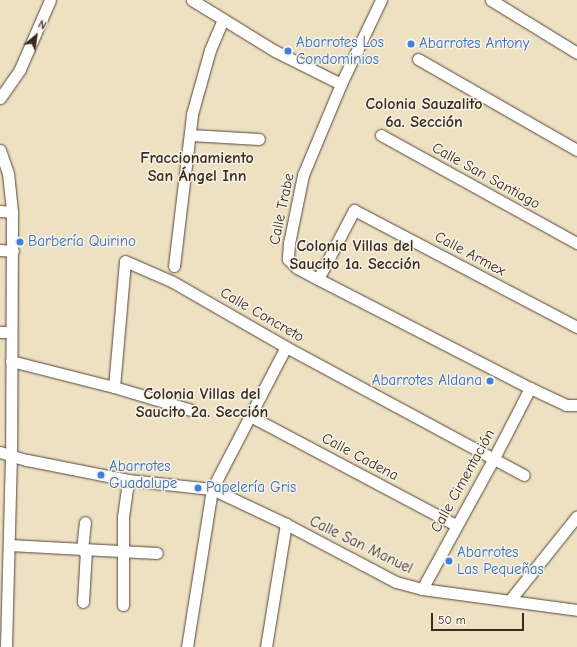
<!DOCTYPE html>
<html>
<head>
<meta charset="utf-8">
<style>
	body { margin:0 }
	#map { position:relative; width:577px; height:647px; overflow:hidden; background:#ede1c2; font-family:"Comic Neue",sans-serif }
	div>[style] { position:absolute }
	.roads { filter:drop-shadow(0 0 1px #564537) drop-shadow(0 0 1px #564537) }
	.street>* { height:11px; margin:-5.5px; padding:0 5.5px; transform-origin:5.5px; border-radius:5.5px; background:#fff }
	.dots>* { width:11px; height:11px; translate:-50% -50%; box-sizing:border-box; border:2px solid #f7f3e8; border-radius:50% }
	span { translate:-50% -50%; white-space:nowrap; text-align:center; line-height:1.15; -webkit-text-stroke:3px #f7f3e8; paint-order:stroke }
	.shop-label { font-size:15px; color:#366cbe }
	.left { translate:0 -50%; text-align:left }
	.right { translate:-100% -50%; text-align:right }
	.street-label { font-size:15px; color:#3b2a1e }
	.neighbourhood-label { font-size:16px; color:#3b2a1e; font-weight:700 }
	.north { position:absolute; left:16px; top:16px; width:40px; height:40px; -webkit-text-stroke:3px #f7f3e8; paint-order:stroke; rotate:29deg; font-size:11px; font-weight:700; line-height:16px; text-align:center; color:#3b2a1e }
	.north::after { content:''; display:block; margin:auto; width:14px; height:18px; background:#3b2a1e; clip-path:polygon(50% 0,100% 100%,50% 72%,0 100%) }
	.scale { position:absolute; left:431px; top:613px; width:93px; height:18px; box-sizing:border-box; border:2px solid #3b2a1e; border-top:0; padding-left:5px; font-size:12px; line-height:14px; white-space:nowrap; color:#3b2a1e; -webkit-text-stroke:3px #f7f3e8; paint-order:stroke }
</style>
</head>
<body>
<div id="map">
	<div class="roads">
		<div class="street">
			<i style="left:192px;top:0;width:97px;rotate:31.6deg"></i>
			<i style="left:275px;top:51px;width:74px;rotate:26.6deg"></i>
			<i style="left:381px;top:0;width:93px;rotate:115.5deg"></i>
			<i style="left:341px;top:84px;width:99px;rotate:112.7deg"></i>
			<i style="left:303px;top:175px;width:69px;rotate:101.6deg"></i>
			<i style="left:289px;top:243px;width:16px;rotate:94deg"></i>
			<i style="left:288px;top:259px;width:13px;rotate:45deg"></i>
			<i style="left:297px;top:268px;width:24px;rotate:28deg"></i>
			<i style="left:318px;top:279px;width:238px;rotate:27.2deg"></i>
			<i style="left:530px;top:388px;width:40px;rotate:25deg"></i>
			<i style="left:566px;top:405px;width:11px"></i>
			<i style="left:491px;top:0;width:101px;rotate:31.6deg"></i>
			<i style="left:418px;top:59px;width:183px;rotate:29.8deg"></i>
			<i style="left:0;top:98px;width:35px;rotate:-55deg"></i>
			<i style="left:20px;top:69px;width:75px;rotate:-66.5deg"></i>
			<i style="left:190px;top:135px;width:69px;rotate:3.3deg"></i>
			<i style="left:381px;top:135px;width:224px;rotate:28.9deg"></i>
			<i style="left:0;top:150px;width:24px;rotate:71deg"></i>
			<i style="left:8px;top:173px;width:39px;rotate:84deg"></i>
			<i style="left:12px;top:212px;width:243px;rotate:90.2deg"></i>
			<i style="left:11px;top:455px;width:192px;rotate:91.5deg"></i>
			<i style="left:0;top:211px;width:12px;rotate:5deg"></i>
			<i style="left:0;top:250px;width:13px;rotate:4deg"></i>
			<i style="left:174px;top:266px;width:153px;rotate:-83.2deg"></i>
			<i style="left:192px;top:114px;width:66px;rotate:-74.3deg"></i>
			<i style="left:210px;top:50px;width:33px;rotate:-67deg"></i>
			<i style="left:318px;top:279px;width:78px;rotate:-62.4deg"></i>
			<i style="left:354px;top:210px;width:252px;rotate:27.7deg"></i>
			<i style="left:0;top:332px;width:11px"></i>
			<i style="left:11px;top:361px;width:106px;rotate:14.2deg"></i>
			<i style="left:114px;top:387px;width:80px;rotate:16.6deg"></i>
			<i style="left:114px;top:387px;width:126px;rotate:-85deg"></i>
			<i style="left:125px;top:261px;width:52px;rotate:23.6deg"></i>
			<i style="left:173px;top:282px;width:130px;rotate:29.9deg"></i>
			<i style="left:286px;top:347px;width:270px;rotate:28.3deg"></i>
			<i style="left:250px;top:416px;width:233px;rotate:27.9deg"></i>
			<i style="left:0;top:452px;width:28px;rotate:17deg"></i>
			<i style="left:27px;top:460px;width:103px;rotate:11.2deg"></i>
			<i style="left:128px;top:480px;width:84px;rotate:6.1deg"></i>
			<i style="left:212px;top:489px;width:82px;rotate:25.3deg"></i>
			<i style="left:286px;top:524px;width:124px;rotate:27.8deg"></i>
			<i style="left:396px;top:582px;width:27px;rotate:15deg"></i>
			<i style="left:422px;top:589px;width:156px;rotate:7.7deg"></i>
			<i style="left:9px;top:545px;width:148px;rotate:3.1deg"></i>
			<i style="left:82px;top:550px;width:28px;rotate:-84deg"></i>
			<i style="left:422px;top:589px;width:149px;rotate:-61.2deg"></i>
			<i style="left:494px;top:458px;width:79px;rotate:-62.8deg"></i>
			<i style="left:510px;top:600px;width:107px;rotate:-51.4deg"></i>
			<i style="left:83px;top:602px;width:52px;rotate:-86.7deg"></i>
			<i style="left:123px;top:605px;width:88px;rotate:-90deg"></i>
			<i style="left:123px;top:517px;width:37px;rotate:-82deg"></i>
			<i style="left:187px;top:647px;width:160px;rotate:-81deg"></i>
			<i style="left:212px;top:489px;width:160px;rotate:-62.5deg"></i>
			<i style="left:266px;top:647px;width:125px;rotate:-80.8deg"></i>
		</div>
	</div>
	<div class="dots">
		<i style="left:411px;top:44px;background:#3f7fe0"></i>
		<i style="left:288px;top:51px;background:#3f7fe0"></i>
		<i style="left:20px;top:242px;background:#3f7fe0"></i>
		<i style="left:490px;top:381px;background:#3f7fe0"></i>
		<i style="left:101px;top:475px;background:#3f7fe0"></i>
		<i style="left:198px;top:488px;background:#3f7fe0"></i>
		<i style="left:449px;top:561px;background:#3f7fe0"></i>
	</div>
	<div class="shop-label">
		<span class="left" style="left:296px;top:51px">Abarrotes Los<br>Condominios</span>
		<span class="left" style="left:419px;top:44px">Abarrotes Antony</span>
		<span class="left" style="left:28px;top:242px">Barbería Quirino</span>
		<span class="right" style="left:482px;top:381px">Abarrotes Aldana</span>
		<span class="left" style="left:109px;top:475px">Abarrotes<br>Guadalupe</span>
		<span class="left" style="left:206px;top:488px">Papelería Gris</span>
		<span class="left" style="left:457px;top:561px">Abarrotes<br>Las Pequeñas</span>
	</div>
	<div class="street-label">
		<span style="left:486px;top:176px;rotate:29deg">Calle San Santiago</span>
		<span style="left:282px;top:209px;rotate:-78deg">Calle Trabe</span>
		<span style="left:470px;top:254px;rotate:28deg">Calle Armex</span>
		<span style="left:262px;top:315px;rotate:30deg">Calle Concreto</span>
		<span style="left:360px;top:457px;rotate:28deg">Calle Cadena</span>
		<span style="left:463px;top:481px;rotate:-61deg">Calle Cimentación</span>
		<span style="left:361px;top:545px;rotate:26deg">Calle San Manuel</span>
	</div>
	<div class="neighbourhood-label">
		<span style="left:424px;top:113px">Colonia Sauzalito<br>6a. Sección</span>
		<span style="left:197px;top:167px">Fraccionamiento<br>San Ángel Inn</span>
		<span style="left:355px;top:255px">Colonia Villas del<br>Saucito 1a. Sección</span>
		<span style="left:202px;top:403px">Colonia Villas del<br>Saucito 2a. Sección</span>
	</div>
	<div class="north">N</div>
	<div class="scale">50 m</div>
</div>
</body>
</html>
